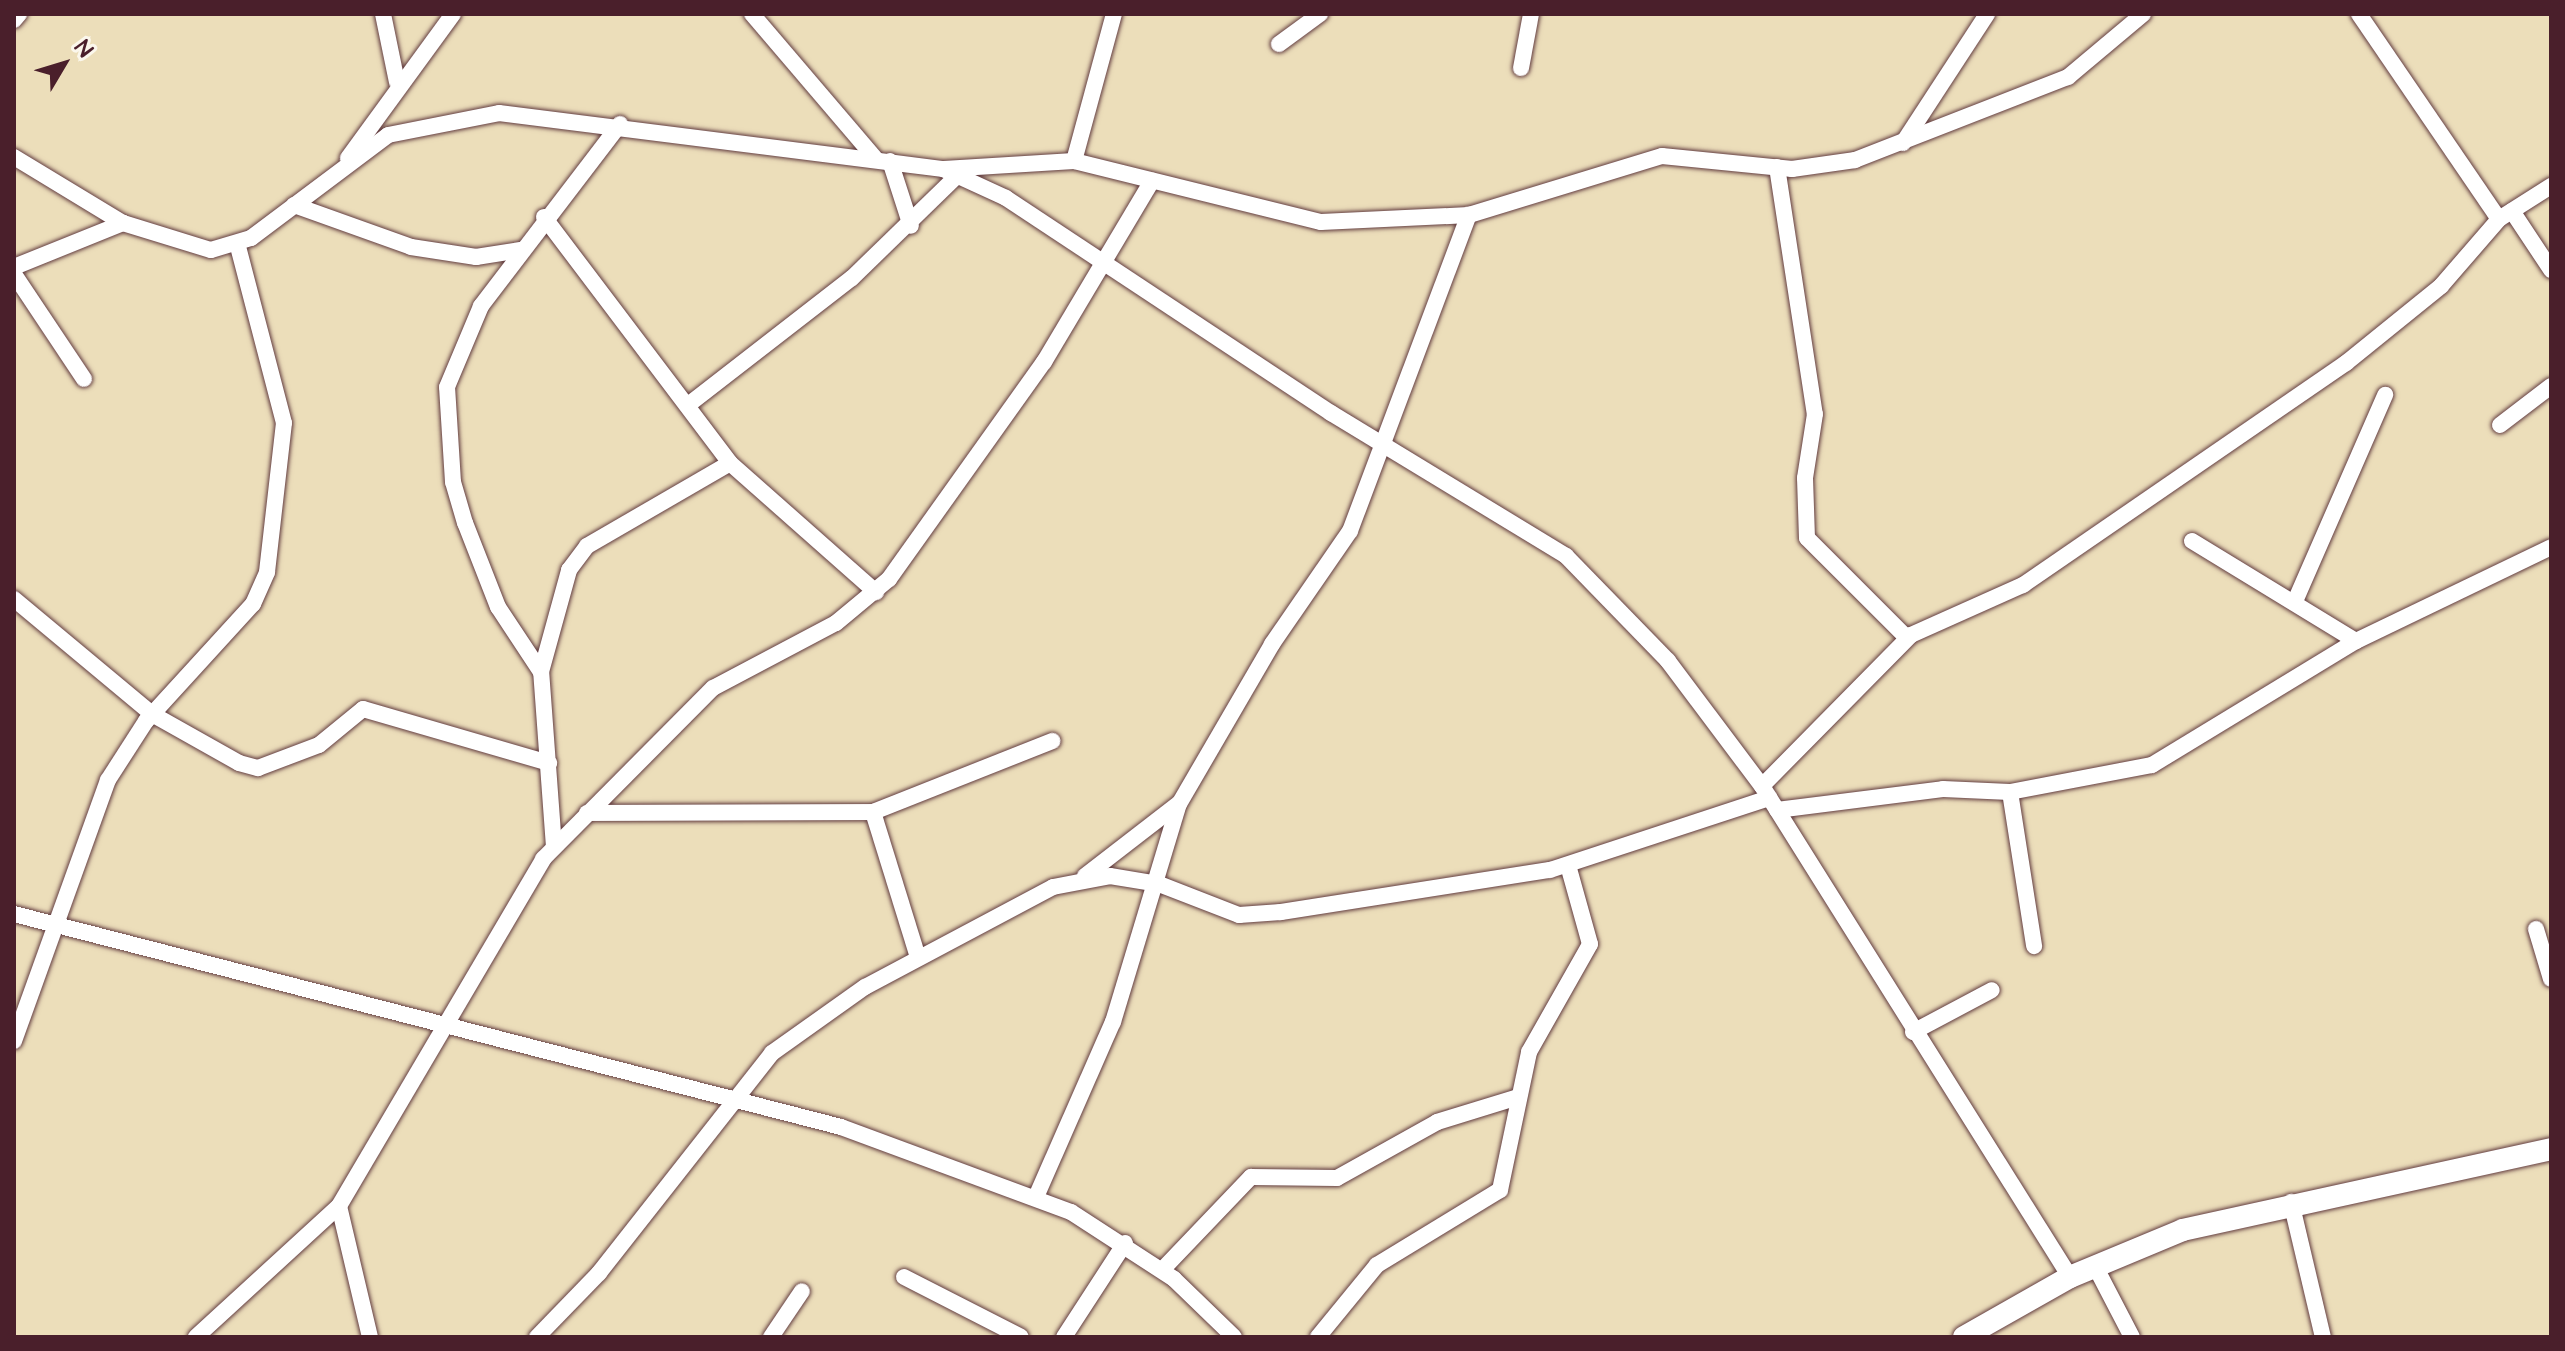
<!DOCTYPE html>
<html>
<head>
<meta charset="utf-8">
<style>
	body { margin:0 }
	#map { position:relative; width:2565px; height:1351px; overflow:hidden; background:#ecdeba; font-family:"Architects Daughter",sans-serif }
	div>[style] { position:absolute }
	.roads { filter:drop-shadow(0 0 2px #623c40) drop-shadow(0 0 2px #623c40) }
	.minor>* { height:16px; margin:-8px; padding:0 8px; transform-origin:8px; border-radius:8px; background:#fff }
	.tertiary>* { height:22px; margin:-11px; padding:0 11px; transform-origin:11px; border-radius:11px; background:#fff }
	span { translate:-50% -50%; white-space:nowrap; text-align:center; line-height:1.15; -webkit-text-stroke:7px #fbf7ec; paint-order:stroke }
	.frame { position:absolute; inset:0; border:16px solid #4a1f2b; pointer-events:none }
	.north { position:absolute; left:24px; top:24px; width:80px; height:80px; -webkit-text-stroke:6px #fbf7ec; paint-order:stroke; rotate:52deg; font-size:22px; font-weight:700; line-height:32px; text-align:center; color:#4a1f2b }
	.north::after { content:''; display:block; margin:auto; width:28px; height:36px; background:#4a1f2b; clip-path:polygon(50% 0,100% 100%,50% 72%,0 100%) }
</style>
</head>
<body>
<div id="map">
	<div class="roads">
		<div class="minor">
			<i style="left:383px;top:14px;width:69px;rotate:78.4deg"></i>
			<i style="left:752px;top:14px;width:191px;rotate:49.5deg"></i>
			<i style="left:2359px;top:14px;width:248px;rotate:55.7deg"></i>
			<i style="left:14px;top:20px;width:8px;rotate:-50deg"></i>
			<i style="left:1279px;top:44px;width:51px;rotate:-36.2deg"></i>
			<i style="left:1521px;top:68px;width:55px;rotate:-79.5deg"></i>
			<i style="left:1903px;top:143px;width:154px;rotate:-56.9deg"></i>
			<i style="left:14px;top:157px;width:127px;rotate:31.2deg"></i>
			<i style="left:123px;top:223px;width:92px;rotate:17.1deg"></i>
			<i style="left:211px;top:250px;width:42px;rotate:-16.7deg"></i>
			<i style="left:251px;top:238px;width:171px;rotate:-36.9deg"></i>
			<i style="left:388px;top:135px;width:113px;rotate:-11.2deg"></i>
			<i style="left:499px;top:113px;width:448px;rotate:7.2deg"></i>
			<i style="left:943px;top:169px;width:69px;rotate:24.7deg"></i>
			<i style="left:1006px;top:198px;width:390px;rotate:33.5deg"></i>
			<i style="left:1331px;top:413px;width:275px;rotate:31.3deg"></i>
			<i style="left:1566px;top:556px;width:146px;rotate:45.8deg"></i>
			<i style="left:1668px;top:661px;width:156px;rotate:53.1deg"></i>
			<i style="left:1762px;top:786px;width:580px;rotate:57.9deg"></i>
			<i style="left:348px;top:158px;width:178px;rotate:-53.9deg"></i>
			<i style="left:890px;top:161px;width:68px;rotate:72.1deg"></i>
			<i style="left:1074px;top:161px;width:152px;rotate:-74.8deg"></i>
			<i style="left:1777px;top:167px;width:250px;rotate:81.3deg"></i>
			<i style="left:1815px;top:414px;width:65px;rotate:98.9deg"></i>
			<i style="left:1805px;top:478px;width:60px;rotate:88.1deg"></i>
			<i style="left:1807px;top:538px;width:141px;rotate:45deg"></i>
			<i style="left:944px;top:169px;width:130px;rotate:-3.5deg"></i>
			<i style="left:1074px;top:161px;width:254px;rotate:13.9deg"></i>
			<i style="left:1321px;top:222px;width:148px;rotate:-2.7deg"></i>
			<i style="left:1469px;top:215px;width:202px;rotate:-17deg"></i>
			<i style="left:1662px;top:156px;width:131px;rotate:5.7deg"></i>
			<i style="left:1792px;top:169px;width:64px;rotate:-8.1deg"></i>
			<i style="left:1855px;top:160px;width:229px;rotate:-21.3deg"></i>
			<i style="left:2068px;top:77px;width:98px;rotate:-40deg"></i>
			<i style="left:294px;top:205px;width:124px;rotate:19.7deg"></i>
			<i style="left:411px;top:247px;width:66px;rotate:8.7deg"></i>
			<i style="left:476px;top:257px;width:45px;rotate:-9deg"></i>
			<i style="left:2512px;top:211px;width:71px;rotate:56.5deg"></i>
			<i style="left:544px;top:217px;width:308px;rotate:52.9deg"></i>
			<i style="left:730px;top:463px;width:195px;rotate:41.5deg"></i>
			<i style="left:14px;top:267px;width:118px;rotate:-22deg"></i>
			<i style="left:14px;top:274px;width:126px;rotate:56.3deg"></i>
			<i style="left:688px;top:405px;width:207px;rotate:-37.8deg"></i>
			<i style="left:852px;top:278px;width:146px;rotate:-44.2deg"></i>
			<i style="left:2500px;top:425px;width:64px;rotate:-37.4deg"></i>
			<i style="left:2192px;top:541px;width:192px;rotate:31.4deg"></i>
			<i style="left:14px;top:599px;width:180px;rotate:39.8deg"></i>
			<i style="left:152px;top:714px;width:100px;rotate:29.4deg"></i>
			<i style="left:239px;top:763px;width:20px;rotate:15deg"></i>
			<i style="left:258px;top:768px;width:65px;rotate:-20.7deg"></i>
			<i style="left:319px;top:745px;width:57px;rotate:-39.3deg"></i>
			<i style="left:363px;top:709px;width:194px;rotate:16.2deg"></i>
			<i style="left:2296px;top:599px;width:223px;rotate:-66.4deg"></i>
			<i style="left:541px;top:672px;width:78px;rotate:-123.5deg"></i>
			<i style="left:498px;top:607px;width:90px;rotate:-111.4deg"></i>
			<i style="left:465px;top:523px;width:43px;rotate:-106.3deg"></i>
			<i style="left:453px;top:482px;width:95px;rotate:-93.6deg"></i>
			<i style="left:447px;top:387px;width:88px;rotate:-67.2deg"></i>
			<i style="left:481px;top:306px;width:229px;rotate:-52.6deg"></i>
			<i style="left:1762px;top:786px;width:212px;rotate:-45.4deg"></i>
			<i style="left:1911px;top:635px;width:123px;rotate:-24.1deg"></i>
			<i style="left:2023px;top:585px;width:392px;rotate:-34.5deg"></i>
			<i style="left:2346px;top:363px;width:122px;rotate:-39deg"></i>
			<i style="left:2441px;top:286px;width:89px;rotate:-49.1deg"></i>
			<i style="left:2499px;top:219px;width:62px;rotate:-32.4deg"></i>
			<i style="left:2010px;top:792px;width:156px;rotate:81.1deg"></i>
			<i style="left:1777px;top:810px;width:167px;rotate:-7.2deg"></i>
			<i style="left:1943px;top:789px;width:67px;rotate:2.6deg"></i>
			<i style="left:2010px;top:792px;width:145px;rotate:-10.8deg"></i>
			<i style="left:2152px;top:765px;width:239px;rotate:-31.3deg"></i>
			<i style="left:2356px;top:641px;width:216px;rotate:-25.7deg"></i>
			<i style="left:873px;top:812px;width:152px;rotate:72.8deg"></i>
			<i style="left:587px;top:813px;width:286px;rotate:-0.2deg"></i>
			<i style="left:873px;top:812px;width:193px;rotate:-21.6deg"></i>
			<i style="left:554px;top:847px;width:175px;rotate:-94.2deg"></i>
			<i style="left:541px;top:672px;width:106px;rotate:-74.6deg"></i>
			<i style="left:569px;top:570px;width:30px;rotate:-53deg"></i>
			<i style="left:587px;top:546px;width:165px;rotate:-30.1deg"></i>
			<i style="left:1085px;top:876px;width:116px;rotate:-37.7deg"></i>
			<i style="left:14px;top:914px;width:854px;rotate:14.44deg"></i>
			<i style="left:841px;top:1127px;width:245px;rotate:20.3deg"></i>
			<i style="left:1071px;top:1212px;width:123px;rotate:33deg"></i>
			<i style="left:1174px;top:1279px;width:83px;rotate:44deg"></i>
			<i style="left:2536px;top:929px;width:52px;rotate:73.3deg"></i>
			<i style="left:1913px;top:1032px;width:89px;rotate:-28deg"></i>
			<i style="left:14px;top:1041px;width:277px;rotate:-70.2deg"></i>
			<i style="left:108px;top:780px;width:70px;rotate:-57.2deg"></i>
			<i style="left:146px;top:721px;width:159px;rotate:-47.6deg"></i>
			<i style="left:253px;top:604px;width:35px;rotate:-66deg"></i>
			<i style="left:267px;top:572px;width:150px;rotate:-83.5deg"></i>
			<i style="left:284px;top:423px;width:183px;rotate:-104.6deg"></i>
			<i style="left:1036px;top:1197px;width:191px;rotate:-66.3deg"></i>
			<i style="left:1113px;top:1022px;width:228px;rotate:-73.2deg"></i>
			<i style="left:1179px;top:804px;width:185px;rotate:-59.8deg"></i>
			<i style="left:1272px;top:644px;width:137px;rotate:-55.4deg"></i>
			<i style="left:1350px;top:531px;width:338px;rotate:-69.4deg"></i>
			<i style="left:2291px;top:1202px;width:139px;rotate:76.7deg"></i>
			<i style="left:339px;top:1206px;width:135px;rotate:76.7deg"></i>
			<i style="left:2095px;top:1266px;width:80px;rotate:62.5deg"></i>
			<i style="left:1162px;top:1270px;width:129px;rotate:-46.3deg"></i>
			<i style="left:1251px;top:1177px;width:86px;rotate:0.7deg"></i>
			<i style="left:1337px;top:1178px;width:115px;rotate:-29.2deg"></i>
			<i style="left:1437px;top:1122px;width:82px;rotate:-17.1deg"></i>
			<i style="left:904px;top:1277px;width:131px;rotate:27.1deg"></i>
			<i style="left:196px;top:1337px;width:194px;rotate:-42.5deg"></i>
			<i style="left:339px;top:1206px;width:403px;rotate:-59.5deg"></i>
			<i style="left:543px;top:859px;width:241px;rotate:-45.2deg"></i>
			<i style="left:713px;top:688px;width:139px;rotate:-27.9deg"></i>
			<i style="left:836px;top:623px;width:69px;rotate:-39.7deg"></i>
			<i style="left:889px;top:579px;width:267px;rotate:-54.5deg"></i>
			<i style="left:1044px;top:362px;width:211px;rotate:-59.2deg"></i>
			<i style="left:537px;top:1337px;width:89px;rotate:-45.9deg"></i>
			<i style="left:599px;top:1273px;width:280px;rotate:-51.8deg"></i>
			<i style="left:772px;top:1053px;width:114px;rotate:-35.4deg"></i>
			<i style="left:865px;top:987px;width:213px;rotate:-28deg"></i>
			<i style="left:1053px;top:887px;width:58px;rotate:-10.9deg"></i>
			<i style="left:1110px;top:876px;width:50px;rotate:9.3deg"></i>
			<i style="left:1159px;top:884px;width:86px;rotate:21.2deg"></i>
			<i style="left:1239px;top:915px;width:42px;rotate:-4.1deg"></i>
			<i style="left:1281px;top:912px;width:272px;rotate:-8.9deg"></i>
			<i style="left:1550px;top:870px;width:231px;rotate:-18.2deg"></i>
			<i style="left:771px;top:1337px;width:55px;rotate:-56deg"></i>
			<i style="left:1064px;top:1337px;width:112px;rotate:-57deg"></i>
			<i style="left:1318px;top:1337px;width:93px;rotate:-50.7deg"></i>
			<i style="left:1377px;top:1265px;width:144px;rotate:-31.4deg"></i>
			<i style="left:1500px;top:1190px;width:141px;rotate:-78.1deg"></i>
			<i style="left:1529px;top:1052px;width:124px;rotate:-60.5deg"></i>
			<i style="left:1590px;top:944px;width:82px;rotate:-105.6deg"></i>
		</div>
		<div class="tertiary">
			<i style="left:1964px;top:1337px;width:122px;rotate:-29.5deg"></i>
			<i style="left:2070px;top:1277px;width:122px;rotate:-22.6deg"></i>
			<i style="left:2183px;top:1230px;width:377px;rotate:-12.4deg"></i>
		</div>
	</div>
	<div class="frame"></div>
	<div class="north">N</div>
</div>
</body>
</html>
